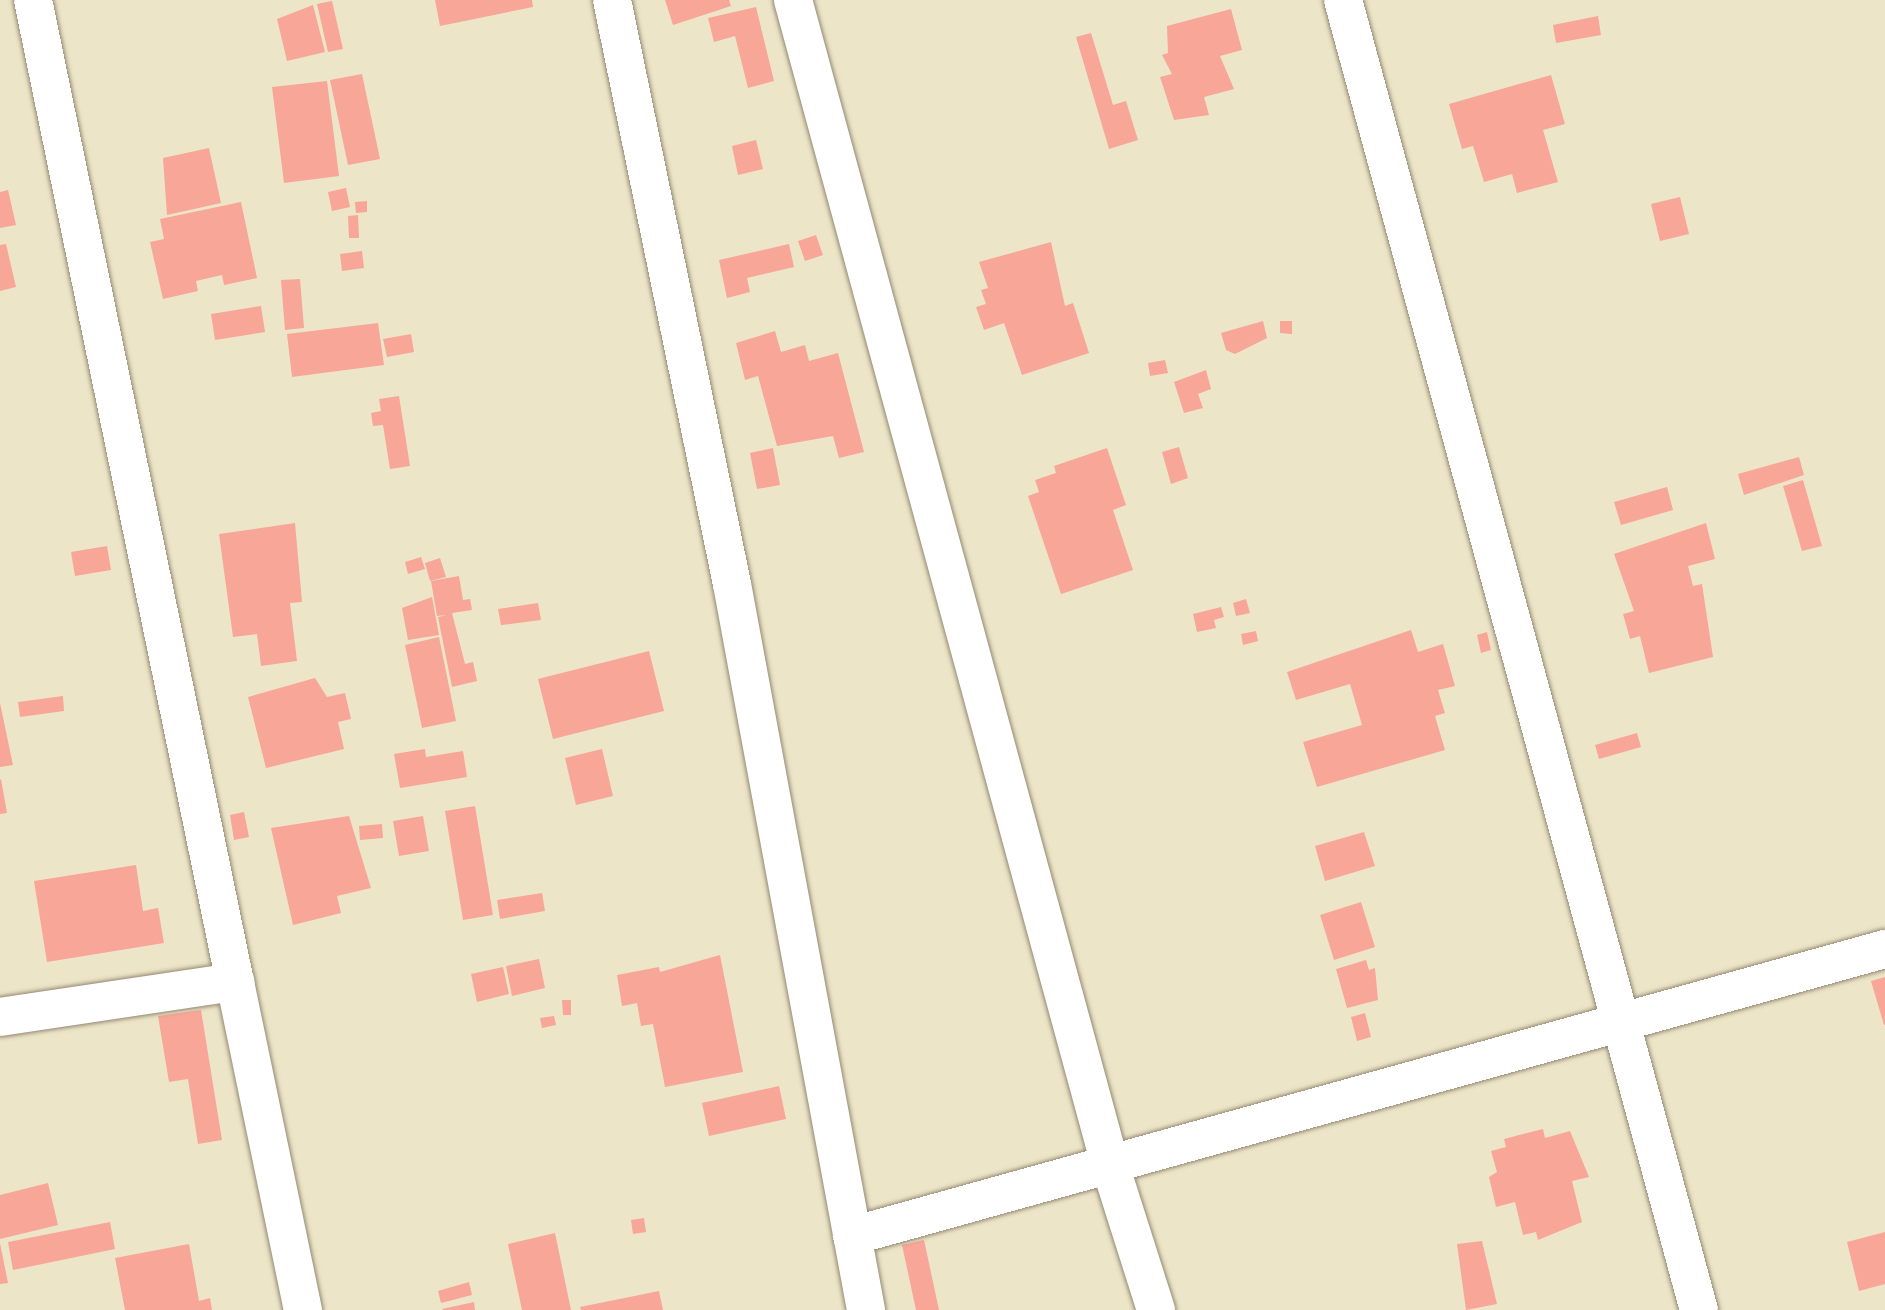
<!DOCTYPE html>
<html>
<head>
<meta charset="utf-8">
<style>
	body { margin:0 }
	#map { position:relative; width:1885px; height:1310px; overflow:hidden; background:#ede5c8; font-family:"IM FELL Great Primer",serif }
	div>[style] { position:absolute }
	.building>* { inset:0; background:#f8a698 }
	.roads { filter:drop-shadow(0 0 2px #948873) drop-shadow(0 0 2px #948873) }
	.minor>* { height:38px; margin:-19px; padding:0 19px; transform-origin:19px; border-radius:19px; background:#fff }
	span { translate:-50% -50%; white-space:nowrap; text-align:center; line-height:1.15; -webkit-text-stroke:5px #fdfcf7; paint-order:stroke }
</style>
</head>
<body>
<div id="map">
	<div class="building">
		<i style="clip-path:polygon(435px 0,532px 0,533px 7px,440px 26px)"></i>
		<i style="clip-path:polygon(665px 0,729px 0,731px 6px,673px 25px)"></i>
		<i style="clip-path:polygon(332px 1px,343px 49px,328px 52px,317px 4px)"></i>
		<i style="clip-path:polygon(313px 5px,325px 52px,287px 61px,277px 19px)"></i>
		<i style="clip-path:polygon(756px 7px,774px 81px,748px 88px,735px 36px,714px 42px,708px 18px)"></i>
		<i style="clip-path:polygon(1231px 9px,1242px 50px,1220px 56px,1234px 89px,1204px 97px,1209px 115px,1174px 120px,1160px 77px,1172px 74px,1162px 55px,1168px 53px,1167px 26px)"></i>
		<i style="clip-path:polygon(1598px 16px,1601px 35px,1556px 43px,1553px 25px)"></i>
		<i style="clip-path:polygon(1091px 33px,1113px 105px,1126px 101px,1138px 140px,1109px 149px,1076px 37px)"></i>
		<i style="clip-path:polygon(362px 74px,380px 159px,348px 165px,330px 80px)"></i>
		<i style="clip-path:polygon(1551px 75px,1565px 124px,1543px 130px,1558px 182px,1517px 193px,1512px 174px,1484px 182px,1473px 146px,1462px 149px,1449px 104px)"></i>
		<i style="clip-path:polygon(327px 81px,339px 176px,284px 183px,272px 87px)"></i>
		<i style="clip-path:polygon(756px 140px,763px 169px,738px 175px,732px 146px)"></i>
		<i style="clip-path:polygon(209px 148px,221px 203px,167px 215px,163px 158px)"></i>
		<i style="clip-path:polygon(346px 188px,350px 207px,332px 211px,328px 192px)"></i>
		<i style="clip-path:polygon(8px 190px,16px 225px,0 228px,0 192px)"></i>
		<i style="clip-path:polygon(1680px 197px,1689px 234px,1660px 241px,1651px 204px)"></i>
		<i style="clip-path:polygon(367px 201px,367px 212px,356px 213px,355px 202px)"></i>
		<i style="clip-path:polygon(241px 202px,257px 278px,224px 285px,222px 275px,196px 281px,198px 291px,163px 299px,150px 242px,164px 239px,160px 219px)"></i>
		<i style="clip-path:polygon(358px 215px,359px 238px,349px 238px,348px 216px)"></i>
		<i style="clip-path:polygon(816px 235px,823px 255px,805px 261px,798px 241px)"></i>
		<i style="clip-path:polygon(1051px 242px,1065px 306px,1073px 303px,1089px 353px,1022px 375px,1004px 323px,984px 330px,976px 307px,986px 304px,981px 290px,988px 288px,979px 262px)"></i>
		<i style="clip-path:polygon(6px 244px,16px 287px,0 291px,0 245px)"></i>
		<i style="clip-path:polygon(789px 244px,794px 267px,747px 278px,750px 292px,727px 298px,719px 260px)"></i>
		<i style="clip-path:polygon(362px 251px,364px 268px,342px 271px,340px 254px)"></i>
		<i style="clip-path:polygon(300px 279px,304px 328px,285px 330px,281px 280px)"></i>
		<i style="clip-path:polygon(261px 306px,265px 332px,215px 340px,211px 314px)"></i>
		<i style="clip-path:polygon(1263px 321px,1267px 338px,1235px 354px,1226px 350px,1221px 333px)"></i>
		<i style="clip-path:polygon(1280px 321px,1292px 321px,1292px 334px,1280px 333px)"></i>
		<i style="clip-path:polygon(378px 323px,384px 365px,292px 377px,287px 334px)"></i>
		<i style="clip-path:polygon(775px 331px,781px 352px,805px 345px,809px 361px,838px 353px,864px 452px,839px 458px,833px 436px,777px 446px,758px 376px,745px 380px,736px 343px)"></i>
		<i style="clip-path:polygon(411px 334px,414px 352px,387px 357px,383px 339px)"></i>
		<i style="clip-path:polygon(1165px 360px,1168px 373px,1150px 376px,1148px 363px)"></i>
		<i style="clip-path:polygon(1206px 370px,1211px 389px,1198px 394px,1203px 408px,1184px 413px,1174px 382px)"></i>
		<i style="clip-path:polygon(399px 396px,410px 466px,390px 469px,383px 425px,373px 426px,371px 413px,381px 411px,379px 399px)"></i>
		<i style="clip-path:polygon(1179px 447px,1188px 478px,1171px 484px,1162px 452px)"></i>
		<i style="clip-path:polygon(773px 448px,780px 485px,757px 489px,750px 453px)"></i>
		<i style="clip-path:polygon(1107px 448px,1126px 505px,1113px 510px,1133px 570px,1061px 594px,1028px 496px,1039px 492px,1035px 480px,1056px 473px,1054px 466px)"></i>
		<i style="clip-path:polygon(1799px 457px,1804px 475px,1744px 495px,1738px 474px)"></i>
		<i style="clip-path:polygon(1803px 480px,1822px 546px,1802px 551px,1783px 486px)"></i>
		<i style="clip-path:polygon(1667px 487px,1673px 510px,1621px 525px,1614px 502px)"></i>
		<i style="clip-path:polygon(295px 523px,302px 602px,290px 603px,297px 661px,261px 666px,257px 634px,233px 637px,219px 534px)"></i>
		<i style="clip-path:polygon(1706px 523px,1715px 559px,1688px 566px,1693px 586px,1702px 584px,1713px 657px,1649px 673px,1640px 636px,1630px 639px,1623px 614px,1634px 611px,1614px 554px)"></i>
		<i style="clip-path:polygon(107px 546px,111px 570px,75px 576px,71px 552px)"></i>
		<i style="clip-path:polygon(421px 557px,425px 569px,408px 574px,405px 562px)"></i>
		<i style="clip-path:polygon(440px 558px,446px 577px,430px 581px,425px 563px)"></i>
		<i style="clip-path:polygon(459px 576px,463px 600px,470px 599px,472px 610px,452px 613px,465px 664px,473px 662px,477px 681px,452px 687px,438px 617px,447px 615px,437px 616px,431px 581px)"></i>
		<i style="clip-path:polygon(432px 597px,439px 635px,408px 640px,402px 608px)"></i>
		<i style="clip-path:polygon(1246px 599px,1250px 613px,1236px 616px,1233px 603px)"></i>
		<i style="clip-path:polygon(538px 603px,541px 620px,501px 625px,498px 609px)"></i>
		<i style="clip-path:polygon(1221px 607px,1224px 617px,1214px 620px,1216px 628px,1197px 632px,1193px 614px)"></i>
		<i style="clip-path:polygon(1411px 630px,1418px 652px,1443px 644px,1455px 686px,1438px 690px,1445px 713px,1435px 716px,1445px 750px,1317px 787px,1303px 742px,1362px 725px,1350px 684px,1296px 700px,1287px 672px)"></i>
		<i style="clip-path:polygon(1256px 631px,1258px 641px,1243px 645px,1241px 634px)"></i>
		<i style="clip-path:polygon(1487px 632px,1491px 650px,1481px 653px,1477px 635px)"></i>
		<i style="clip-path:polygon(439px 637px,456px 721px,422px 728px,405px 645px)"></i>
		<i style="clip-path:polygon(649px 651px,664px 711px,553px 739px,538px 679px)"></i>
		<i style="clip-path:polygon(315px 678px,327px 697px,345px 693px,351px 719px,338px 722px,344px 749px,266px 768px,248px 697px)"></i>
		<i style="clip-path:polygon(63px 696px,64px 711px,20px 717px,18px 702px)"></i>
		<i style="clip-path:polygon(0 703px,13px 765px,0 767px)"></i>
		<i style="clip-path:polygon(1637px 733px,1641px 747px,1599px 759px,1595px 745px)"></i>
		<i style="clip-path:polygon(425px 749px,426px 757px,463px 751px,467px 777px,400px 788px,394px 754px)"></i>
		<i style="clip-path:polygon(602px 749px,613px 796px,576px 805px,565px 758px)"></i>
		<i style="clip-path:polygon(1px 779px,7px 813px,0 814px,0 780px)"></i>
		<i style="clip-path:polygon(475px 806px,493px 915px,463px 920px,445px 811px)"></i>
		<i style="clip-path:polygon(244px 812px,249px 837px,234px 840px,230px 815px)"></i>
		<i style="clip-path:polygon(349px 816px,371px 888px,337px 896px,341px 913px,293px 925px,271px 828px)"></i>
		<i style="clip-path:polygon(423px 816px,429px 851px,399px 856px,393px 821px)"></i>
		<i style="clip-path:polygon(382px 824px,383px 838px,360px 840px,359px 826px)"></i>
		<i style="clip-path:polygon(1364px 832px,1375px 866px,1325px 881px,1315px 846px)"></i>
		<i style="clip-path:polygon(136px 865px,143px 911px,158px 908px,164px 943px,47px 962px,34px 881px)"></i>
		<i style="clip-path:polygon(542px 893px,545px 911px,500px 919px,497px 900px)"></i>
		<i style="clip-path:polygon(1361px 902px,1375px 947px,1334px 960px,1320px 915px)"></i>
		<i style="clip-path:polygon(720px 955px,743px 1072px,665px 1087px,653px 1024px,641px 1026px,637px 1003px,622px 1006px,617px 975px,659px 967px,660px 972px)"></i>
		<i style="clip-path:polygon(539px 959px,545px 988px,512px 996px,506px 966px)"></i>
		<i style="clip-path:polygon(1366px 960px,1369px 970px,1375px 968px,1378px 1000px,1347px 1008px,1336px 969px)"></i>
		<i style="clip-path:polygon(503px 967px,509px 994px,477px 1002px,471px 974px)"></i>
		<i style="clip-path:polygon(1885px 977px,1885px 1025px,1884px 1025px,1871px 981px)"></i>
		<i style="clip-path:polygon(562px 1000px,571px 1000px,571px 1015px,563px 1015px)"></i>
		<i style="clip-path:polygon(201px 1010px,222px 1140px,198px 1144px,188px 1079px,169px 1082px,158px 1016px)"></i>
		<i style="clip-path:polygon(1365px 1013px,1371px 1037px,1357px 1041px,1351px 1017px)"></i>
		<i style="clip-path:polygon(554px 1016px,556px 1025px,542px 1028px,540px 1018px)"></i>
		<i style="clip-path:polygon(779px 1086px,786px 1119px,709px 1136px,702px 1103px)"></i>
		<i style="clip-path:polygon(1543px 1129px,1545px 1138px,1570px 1131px,1589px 1177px,1572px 1181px,1582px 1222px,1538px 1240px,1536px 1232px,1523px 1235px,1515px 1202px,1496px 1207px,1489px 1177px,1497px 1172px,1491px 1151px,1506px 1147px,1504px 1139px)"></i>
		<i style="clip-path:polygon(48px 1183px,58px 1225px,0 1239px,0 1195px)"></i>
		<i style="clip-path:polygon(644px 1218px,646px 1232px,633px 1234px,631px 1220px)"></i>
		<i style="clip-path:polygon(110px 1222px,115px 1249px,13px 1270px,8px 1242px)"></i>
		<i style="clip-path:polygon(1885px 1232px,1885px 1284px,1859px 1291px,1847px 1242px)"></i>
		<i style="clip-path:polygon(555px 1233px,571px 1310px,522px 1310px,508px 1244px)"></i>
		<i style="clip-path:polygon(924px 1240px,939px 1310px,916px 1310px,902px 1245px)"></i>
		<i style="clip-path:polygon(1482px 1241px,1497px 1304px,1466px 1310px,1457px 1244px)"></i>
		<i style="clip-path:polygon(0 1243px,8px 1283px,0 1284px)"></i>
		<i style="clip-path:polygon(189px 1244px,199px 1301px,210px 1298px,212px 1310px,125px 1310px,115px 1258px)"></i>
		<i style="clip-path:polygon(469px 1282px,472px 1295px,441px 1303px,438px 1291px)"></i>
		<i style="clip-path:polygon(659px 1291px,663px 1310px,581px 1310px,580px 1307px)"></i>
		<i style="clip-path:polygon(474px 1302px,475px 1310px,443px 1310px,442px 1309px)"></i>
	</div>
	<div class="roads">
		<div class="minor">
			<i style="left:33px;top:0;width:1003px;rotate:78.38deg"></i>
			<i style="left:612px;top:0;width:596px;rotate:78.39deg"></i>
			<i style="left:732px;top:584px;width:738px;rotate:79.54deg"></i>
			<i style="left:793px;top:0;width:1211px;rotate:74.77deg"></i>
			<i style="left:1111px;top:1168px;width:149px;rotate:72.4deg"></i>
			<i style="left:1343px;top:0;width:1358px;rotate:74.8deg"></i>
			<i style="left:0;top:1017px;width:238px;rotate:-8.5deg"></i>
			<i style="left:235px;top:982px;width:335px;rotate:78.3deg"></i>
			<i style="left:852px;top:1236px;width:1072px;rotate:-15.53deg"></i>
		</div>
	</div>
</div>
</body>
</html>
